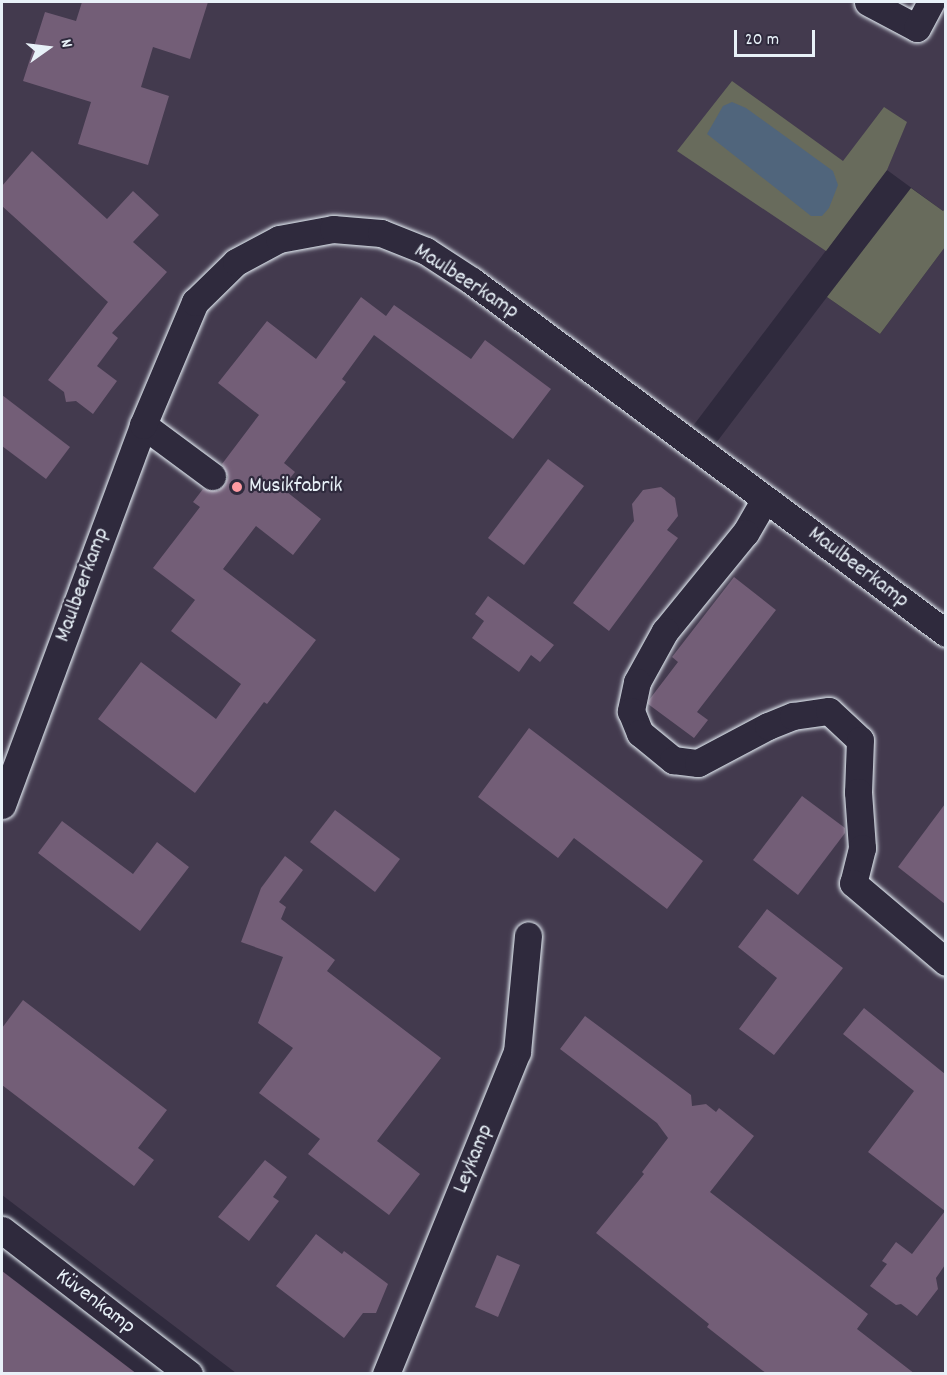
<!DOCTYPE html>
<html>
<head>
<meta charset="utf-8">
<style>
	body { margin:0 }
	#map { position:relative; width:947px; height:1375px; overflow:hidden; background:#2f2a3d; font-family:Dekko,sans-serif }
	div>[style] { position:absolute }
	.built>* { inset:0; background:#433a4e }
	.green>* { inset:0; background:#686b5c }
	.water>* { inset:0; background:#50657c }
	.building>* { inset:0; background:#735e77 }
	.roads { filter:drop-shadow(0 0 2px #e8f1f8) drop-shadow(0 0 2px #e8f1f8) }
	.minor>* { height:27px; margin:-13.5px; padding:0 13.5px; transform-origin:13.5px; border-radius:13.5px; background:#2f2a3d }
	.dots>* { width:16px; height:16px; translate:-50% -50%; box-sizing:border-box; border:3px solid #2f2a3d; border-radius:50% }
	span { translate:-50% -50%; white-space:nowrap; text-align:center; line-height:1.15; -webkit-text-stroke:4.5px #2f2a3d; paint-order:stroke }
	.street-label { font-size:22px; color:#e8f1f8 }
	.poi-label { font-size:22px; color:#e8f1f8 }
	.left { translate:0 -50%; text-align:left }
	.frame { position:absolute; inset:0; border:3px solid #e8f1f8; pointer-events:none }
	.north { position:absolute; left:18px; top:18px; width:60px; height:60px; -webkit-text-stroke:4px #2f2a3d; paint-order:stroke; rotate:76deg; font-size:16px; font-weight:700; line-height:24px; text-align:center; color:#e8f1f8 }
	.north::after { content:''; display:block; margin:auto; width:21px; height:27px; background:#e8f1f8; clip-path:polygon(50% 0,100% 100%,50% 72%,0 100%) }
	.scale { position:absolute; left:734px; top:30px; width:81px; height:27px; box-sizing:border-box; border:3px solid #e8f1f8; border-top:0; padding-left:8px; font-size:18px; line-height:21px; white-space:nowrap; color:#e8f1f8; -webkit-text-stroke:4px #2f2a3d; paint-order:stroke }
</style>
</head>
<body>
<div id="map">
	<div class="built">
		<i style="clip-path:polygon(2px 2px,945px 2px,945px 209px,943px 211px,887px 170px,693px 426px,716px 443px,827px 297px,880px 334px,945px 247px,945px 1373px,236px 1373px,2px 1195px)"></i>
	</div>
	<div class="green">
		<i style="clip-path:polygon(732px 81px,843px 161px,884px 107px,907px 122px,887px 170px,826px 251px,677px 151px)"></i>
		<i style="clip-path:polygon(911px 188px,943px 211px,945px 209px,945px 247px,880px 334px,827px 297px)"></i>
	</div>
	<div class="water">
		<i style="clip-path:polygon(732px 102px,746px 108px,833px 171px,838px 185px,829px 208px,822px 216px,811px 216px,707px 134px,723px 106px)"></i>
	</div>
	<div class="building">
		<i style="clip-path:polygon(82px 2px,208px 2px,190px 59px,153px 47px,141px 87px,169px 96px,148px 165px,78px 144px,91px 102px,23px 81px,45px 12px,76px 21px)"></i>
		<i style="clip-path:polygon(32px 151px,107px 219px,133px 191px,159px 215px,133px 242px,167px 272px,112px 333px,118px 338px,97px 366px,117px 381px,93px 414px,76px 401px,66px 402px,64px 392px,48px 380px,108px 302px,2px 206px,2px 186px)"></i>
		<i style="clip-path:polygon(361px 297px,386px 316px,394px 305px,471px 359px,485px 340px,551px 389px,513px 439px,374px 335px,342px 379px,346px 382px,284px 463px,295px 472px,282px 488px,321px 519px,293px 555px,256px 526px,223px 569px,316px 640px,267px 704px,264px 702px,195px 793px,98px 719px,141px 662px,216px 719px,241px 684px,171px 631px,195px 600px,153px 568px,200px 507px,193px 502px,203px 489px,218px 491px,225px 485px,228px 477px,222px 464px,259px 415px,218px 383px,267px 321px,316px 359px)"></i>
		<i style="clip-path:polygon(2px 395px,70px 447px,46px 479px,2px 446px)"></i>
		<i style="clip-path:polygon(548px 459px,584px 486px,524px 565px,488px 538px)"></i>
		<i style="clip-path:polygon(661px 487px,675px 498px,678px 516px,667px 530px,678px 538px,609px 631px,573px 603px,634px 521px,632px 504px,643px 490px)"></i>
		<i style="clip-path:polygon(734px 577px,776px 610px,697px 712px,708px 720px,694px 738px,648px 704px,649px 700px,678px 662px,672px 657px)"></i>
		<i style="clip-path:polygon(488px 596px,554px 645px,540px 662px,531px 655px,519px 672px,472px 638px,484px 621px,475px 614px)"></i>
		<i style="clip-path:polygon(529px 728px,703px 861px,667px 909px,574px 838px,558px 858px,478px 797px)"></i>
		<i style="clip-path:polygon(802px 796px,845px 828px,845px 833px,798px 895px,753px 860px)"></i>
		<i style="clip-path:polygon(945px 804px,945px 904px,898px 867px)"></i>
		<i style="clip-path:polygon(335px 810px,400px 859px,375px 892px,310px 842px)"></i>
		<i style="clip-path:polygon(62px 821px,133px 874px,157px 842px,189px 867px,140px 931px,38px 853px)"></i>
		<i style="clip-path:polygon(285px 856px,303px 870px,279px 902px,286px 907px,281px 919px,335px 960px,327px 971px,441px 1058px,377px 1141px,420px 1174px,389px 1215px,308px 1154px,320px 1139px,259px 1093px,293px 1048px,258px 1023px,283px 957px,241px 942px,261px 888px)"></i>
		<i style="clip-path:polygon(767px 909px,843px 968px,774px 1055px,739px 1029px,777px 978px,738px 947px)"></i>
		<i style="clip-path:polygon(23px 1000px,167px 1110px,138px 1148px,154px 1160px,134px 1186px,2px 1085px,2px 1028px)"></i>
		<i style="clip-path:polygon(864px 1008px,945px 1074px,945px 1265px,936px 1278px,938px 1289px,917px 1316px,901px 1304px,896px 1305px,870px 1286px,887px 1264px,882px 1261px,896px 1242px,912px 1254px,945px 1211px,868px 1152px,914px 1091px,843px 1034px)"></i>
		<i style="clip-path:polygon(585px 1016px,691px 1095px,692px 1106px,706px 1104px,716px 1112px,719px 1108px,754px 1136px,710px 1192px,868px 1314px,857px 1329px,915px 1374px,767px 1374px,707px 1327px,709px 1324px,596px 1233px,644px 1174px,642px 1172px,668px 1138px,657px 1123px,560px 1049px)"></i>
		<i style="clip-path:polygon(265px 1160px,287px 1177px,273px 1197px,279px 1201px,249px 1241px,218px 1217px)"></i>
		<i style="clip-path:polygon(316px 1234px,342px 1254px,344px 1251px,388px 1284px,376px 1313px,363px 1313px,344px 1338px,276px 1286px)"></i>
		<i style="clip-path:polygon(497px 1255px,520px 1265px,498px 1317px,475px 1307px)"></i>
		<i style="clip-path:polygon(2px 1271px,137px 1374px,2px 1374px)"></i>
	</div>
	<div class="roads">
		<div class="minor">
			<i style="left:868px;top:2px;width:55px;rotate:28deg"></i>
			<i style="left:917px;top:28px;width:30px;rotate:-62deg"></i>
			<i style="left:143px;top:425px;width:86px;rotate:36.5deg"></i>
			<i style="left:765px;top:499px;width:39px;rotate:120deg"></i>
			<i style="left:745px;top:533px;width:127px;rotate:129.2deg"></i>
			<i style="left:665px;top:631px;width:58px;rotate:118.8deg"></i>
			<i style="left:637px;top:682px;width:30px;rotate:102deg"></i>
			<i style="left:631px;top:711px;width:24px;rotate:68deg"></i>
			<i style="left:640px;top:733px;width:43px;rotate:39.3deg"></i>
			<i style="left:673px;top:760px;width:25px;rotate:7deg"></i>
			<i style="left:698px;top:763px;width:79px;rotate:-27.9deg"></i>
			<i style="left:768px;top:726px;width:27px;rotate:-22deg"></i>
			<i style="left:793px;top:716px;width:36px;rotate:-8deg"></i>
			<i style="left:829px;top:711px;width:42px;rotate:43.1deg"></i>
			<i style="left:860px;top:740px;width:52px;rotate:92.2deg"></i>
			<i style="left:858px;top:792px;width:56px;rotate:85.9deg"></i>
			<i style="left:862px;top:848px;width:36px;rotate:104deg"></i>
			<i style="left:853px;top:883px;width:122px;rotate:40.3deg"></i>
			<i style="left:2px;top:805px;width:405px;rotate:-69.6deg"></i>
			<i style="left:143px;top:425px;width:134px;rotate:-67.1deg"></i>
			<i style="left:195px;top:302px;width:57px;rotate:-44.3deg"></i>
			<i style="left:236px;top:262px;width:49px;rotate:-28.1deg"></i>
			<i style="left:279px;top:239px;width:55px;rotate:-10.5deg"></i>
			<i style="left:333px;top:229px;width:48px;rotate:4.8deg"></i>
			<i style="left:381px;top:233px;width:48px;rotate:21.8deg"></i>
			<i style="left:426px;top:251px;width:55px;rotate:33.1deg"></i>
			<i style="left:472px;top:281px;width:590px;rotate:36.6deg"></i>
			<i style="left:2px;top:1230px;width:236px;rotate:37.6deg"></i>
			<i style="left:386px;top:1374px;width:348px;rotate:-67.9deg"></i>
			<i style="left:517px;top:1052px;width:117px;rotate:-84.6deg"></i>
		</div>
	</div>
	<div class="dots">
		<i style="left:237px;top:487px;background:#ff9aa2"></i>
	</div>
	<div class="street-label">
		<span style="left:466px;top:282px;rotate:33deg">Maulbeerkamp</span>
		<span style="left:858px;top:568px;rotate:37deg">Maulbeerkamp</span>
		<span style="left:83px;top:585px;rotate:-70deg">Maulbeerkamp</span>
		<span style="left:474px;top:1159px;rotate:-68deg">Leykamp</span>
		<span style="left:95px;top:1302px;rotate:37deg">Küvenkamp</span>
	</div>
	<div class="poi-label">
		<span class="left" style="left:249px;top:487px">Musikfabrik</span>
	</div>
	<div class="frame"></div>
	<div class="north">N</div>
	<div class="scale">20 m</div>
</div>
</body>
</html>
